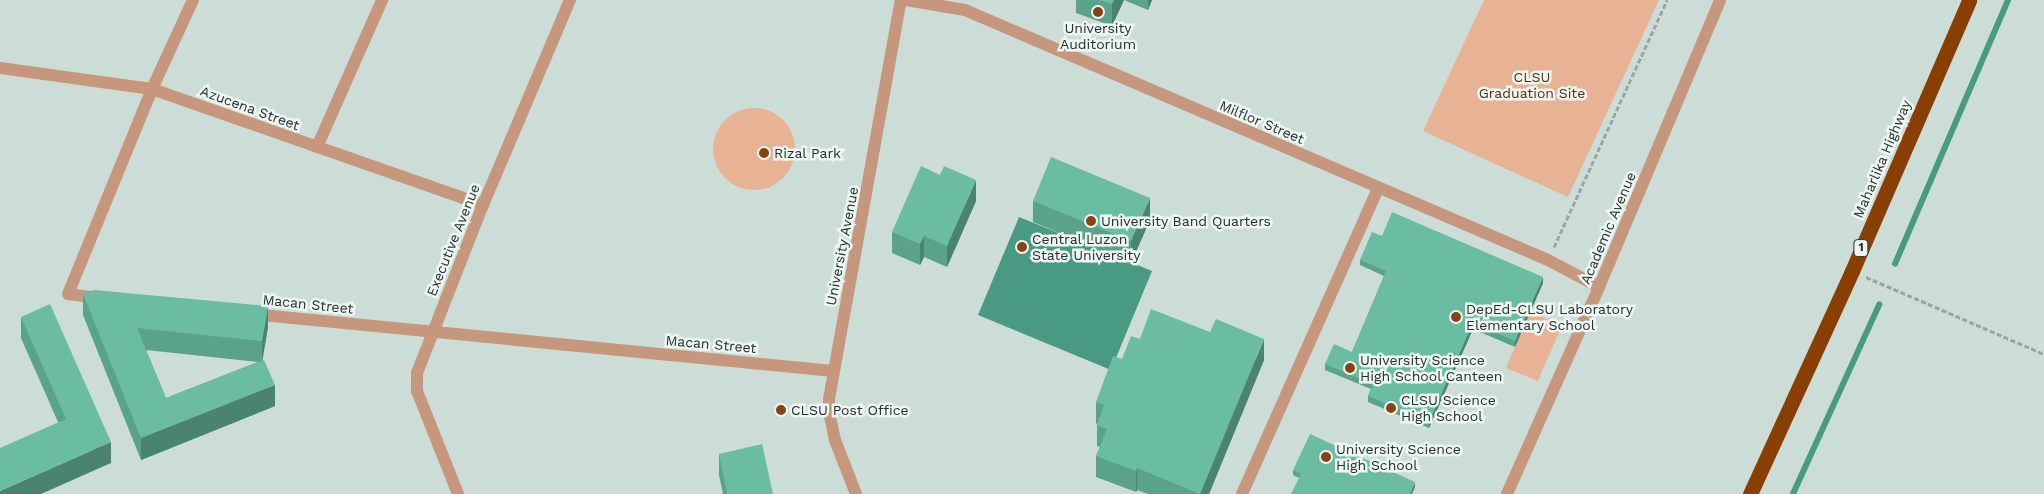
<!DOCTYPE html>
<html>
<head>
<meta charset="utf-8">
<style>
	body { margin:0 }
	#map { position:relative; width:2044px; height:494px; overflow:hidden; background:#dfe9e5; font-family:"Work Sans",sans-serif }
	div>[style] { position:absolute }
	.built>* { inset:0; background:#ccddd7 }
	.green>* { inset:0; background:#e8b295 }
	.round { border-radius:50% }
	.water>* { inset:0; background:#489b82 }
	.stream>* { height:5.5px; margin:-2.75px; padding:0 2.75px; transform-origin:2.75px; border-radius:2.75px; background:#489b82 }
	.path>* { height:3px; margin-top:-1.5px; transform-origin:0; background:repeating-linear-gradient(90deg,#9ca4a1 0 5px,transparent 0 7.5px) }
	.minor>* { height:12px; margin:-6px; padding:0 6px; transform-origin:6px; border-radius:6px; background:#c6977d }
	.highway>* { height:15px; margin:-7.5px; padding:0 7.5px; transform-origin:7.5px; border-radius:7.5px; background:#8a3f02 }
	.wall>* { inset:0; background:#5ba28b }
	.shaded-wall>* { inset:0; background:#4a8471 }
	.building>* { inset:0; background:#6abca2 }
	.dots>* { width:14px; height:14px; translate:-50% -50%; box-sizing:border-box; border:2px solid #ecf6f2; border-radius:50% }
	span { translate:-50% -50%; white-space:nowrap; text-align:center; line-height:1.15; -webkit-text-stroke:5px #ecf6f2; paint-order:stroke }
	.shield-label span { padding:1px 4px; background:#ecf6f2; border:1px solid; border-radius:4px; -webkit-text-stroke-width:0 }
	.shield-label { font-size:12px; color:#2a2e2c; font-weight:700 }
	.poi-label { font-size:14px; color:#2a2e2c }
	.left { translate:0 -50%; text-align:left }
	.park-label { font-size:14px; color:#582f14 }
	.street-label { font-size:14px; color:#2a2e2c }
</style>
</head>
<body>
<div id="map">
	<div class="built">
		<i style="clip-path:polygon(0 0,2044px 0,2044px 494px,0 494px)"></i>
	</div>
	<div class="green">
		<i style="clip-path:polygon(1484px 0,1659px 0,1568px 197px,1423px 131px)"></i>
		<i class="round" style="left:713px;top:108px;width:82px;height:82px"></i>
		<i style="clip-path:polygon(1530px 312px,1562px 325px,1538px 381px,1506px 368px)"></i>
	</div>
	<div class="water">
		<i style="clip-path:polygon(1019px 217px,1152px 271px,1111px 370px,978px 315px)"></i>
	</div>
	<div class="stream">
		<i style="left:1895px;top:264px;width:287px;rotate:-66.8deg"></i>
		<i style="left:1793px;top:494px;width:208px;rotate:-65.5deg"></i>
	</div>
	<div class="path">
		<i style="left:1554px;top:247px;width:272px;rotate:-65.4deg"></i>
		<i style="left:1866px;top:277px;width:194px;rotate:23.4deg"></i>
	</div>
	<div class="minor">
		<i style="left:906px;top:0;width:60px;rotate:9.6deg"></i>
		<i style="left:965px;top:10px;width:634px;rotate:23.21deg"></i>
		<i style="left:1548px;top:260px;width:58px;rotate:27.9deg"></i>
		<i style="left:0;top:68px;width:153px;rotate:7.9deg"></i>
		<i style="left:152px;top:89px;width:351px;rotate:19.3deg"></i>
		<i style="left:317px;top:147px;width:161px;rotate:-66.1deg"></i>
		<i style="left:100px;top:298px;width:32px;rotate:-173deg"></i>
		<i style="left:68px;top:294px;width:222px;rotate:-67.7deg"></i>
		<i style="left:152px;top:89px;width:98px;rotate:-65.3deg"></i>
		<i style="left:252px;top:314px;width:584px;rotate:5.6deg"></i>
		<i style="left:458px;top:494px;width:111px;rotate:-111.7deg"></i>
		<i style="left:417px;top:391px;width:18px;rotate:-90deg"></i>
		<i style="left:417px;top:373px;width:180px;rotate:-68.6deg"></i>
		<i style="left:483px;top:205px;width:223px;rotate:-67deg"></i>
		<i style="left:856px;top:494px;width:58px;rotate:-111.3deg"></i>
		<i style="left:835px;top:440px;width:30px;rotate:-102deg"></i>
		<i style="left:829px;top:411px;width:12px;rotate:-90deg"></i>
		<i style="left:829px;top:399px;width:405px;rotate:-79.8deg"></i>
		<i style="left:1242px;top:494px;width:335px;rotate:-66deg"></i>
		<i style="left:1507px;top:494px;width:227px;rotate:-66deg"></i>
		<i style="left:1599px;top:287px;width:311px;rotate:-67.1deg"></i>
	</div>
	<div class="highway">
		<i style="left:1750px;top:494px;width:245px;rotate:-65.4deg"></i>
		<i style="left:1852px;top:271px;width:295px;rotate:-66.6deg"></i>
	</div>
	<div class="wall">
		<i style="clip-path:polygon(1076px 0,1152px 0,1148px 10px,1124px 0,1112px 26px,1076px 13px)"></i>
		<i style="clip-path:polygon(976px 201px,947px 267px,924px 257px,920px 265px,892px 253px,892px 232px)"></i>
		<i style="clip-path:polygon(1033px 201px,1150px 220px,1131px 263px,1033px 222px)"></i>
		<i style="clip-path:polygon(1382px 236px,1543px 283px,1515px 347px,1473px 329px,1429px 428px,1368px 402px,1368px 396px,1371px 389px,1325px 370px,1325px 364px,1352px 352px,1384px 276px,1360px 265px,1360px 260px)"></i>
		<i style="clip-path:polygon(evenodd,83px 294px,268px 327px,262px 360px,275px 406px,141px 460px,83px 315px,83px 294px,146px 350px,258px 362px,166px 398px,146px 350px)"></i>
		<i style="clip-path:polygon(21px 317px,111px 463px,58px 422px,21px 338px)"></i>
		<i style="clip-path:polygon(1140px 339px,1264px 360px,1209px 494px,1148px 494px,1137px 490px,1136px 492px,1096px 477px,1096px 456px,1100px 447px,1097px 446px,1097px 424px,1096px 423px,1096px 402px,1122px 359px)"></i>
		<i style="clip-path:polygon(719px 454px,773px 494px,723px 494px,719px 475px)"></i>
		<i style="clip-path:polygon(1293px 470px,1415px 487px,1299px 478px,1293px 475px)"></i>
	</div>
	<div class="shaded-wall">
		<i style="clip-path:polygon(1114px 0,1124px 0,1112px 26px,1112px 4px)"></i>
		<i style="clip-path:polygon(1148px 0,1152px 0,1148px 10px)"></i>
		<i style="clip-path:polygon(976px 180px,976px 201px,947px 267px,947px 246px)"></i>
		<i style="clip-path:polygon(1150px 198px,1150px 220px,1131px 263px,1131px 241px)"></i>
		<i style="clip-path:polygon(924px 236px,924px 257px,920px 265px,920px 244px)"></i>
		<i style="clip-path:polygon(1543px 277px,1543px 283px,1515px 347px,1515px 341px)"></i>
		<i style="clip-path:polygon(268px 306px,268px 327px,262px 363px,262px 341px)"></i>
		<i style="clip-path:polygon(1473px 323px,1473px 329px,1429px 428px,1429px 422px)"></i>
		<i style="clip-path:polygon(1264px 339px,1264px 360px,1209px 494px,1200px 494px)"></i>
		<i style="clip-path:polygon(275px 385px,275px 406px,141px 460px,141px 438px)"></i>
		<i style="clip-path:polygon(111px 442px,111px 463px,41px 494px,0 494px,0 491px)"></i>
		<i style="clip-path:polygon(1137px 468px,1137px 490px,1136px 492px,1136px 471px)"></i>
		<i style="clip-path:polygon(1415px 482px,1415px 487px,1412px 494px,1410px 494px)"></i>
	</div>
	<div class="building">
		<i style="clip-path:polygon(1099px 0,1114px 0,1112px 4px)"></i>
		<i style="clip-path:polygon(1051px 157px,1150px 198px,1131px 241px,1033px 201px)"></i>
		<i style="clip-path:polygon(921px 166px,940px 175px,944px 166px,976px 180px,947px 246px,924px 236px,920px 244px,892px 232px)"></i>
		<i style="clip-path:polygon(1392px 212px,1543px 277px,1515px 341px,1473px 323px,1429px 422px,1368px 396px,1373px 384px,1325px 364px,1334px 344px,1352px 352px,1386px 271px,1360px 260px,1372px 232px,1382px 236px)"></i>
		<i style="clip-path:polygon(94px 290px,268px 306px,262px 341px,137px 328px,166px 398px,264px 360px,275px 385px,141px 438px,83px 294px)"></i>
		<i style="clip-path:polygon(50px 304px,111px 442px,0 491px,0 448px,66px 419px,21px 317px)"></i>
		<i style="clip-path:polygon(1151px 309px,1210px 332px,1216px 319px,1264px 339px,1200px 494px,1137px 468px,1136px 471px,1096px 456px,1107px 429px,1097px 425px,1104px 405px,1096px 402px,1113px 356px,1122px 359px,1131px 336px,1140px 339px)"></i>
		<i style="clip-path:polygon(1310px 434px,1415px 482px,1410px 494px,1291px 494px,1301px 474px,1293px 470px)"></i>
		<i style="clip-path:polygon(762px 444px,773px 494px,727px 494px,719px 454px)"></i>
	</div>
	<div class="dots">
		<i style="left:1098px;top:12px;background:#874315"></i>
		<i style="left:764px;top:153px;background:#874315"></i>
		<i style="left:1091px;top:221px;background:#874315"></i>
		<i style="left:1022px;top:247px;background:#874315"></i>
		<i style="left:1456px;top:317px;background:#874315"></i>
		<i style="left:1350px;top:368px;background:#874315"></i>
		<i style="left:1391px;top:408px;background:#874315"></i>
		<i style="left:781px;top:410px;background:#874315"></i>
		<i style="left:1326px;top:457px;background:#874315"></i>
	</div>
	<div class="shield-label">
		<span style="left:1861px;top:248px">1</span>
	</div>
	<div class="poi-label">
		<span style="left:1098px;top:36px">University<br>Auditorium</span>
		<span class="left" style="left:774px;top:153px">Rizal Park</span>
		<span class="left" style="left:1101px;top:221px">University Band Quarters</span>
		<span class="left" style="left:1032px;top:247px">Central Luzon<br>State University</span>
		<span class="left" style="left:1466px;top:317px">DepEd-CLSU Laboratory<br>Elementary School</span>
		<span class="left" style="left:1360px;top:368px">University Science<br>High School Canteen</span>
		<span class="left" style="left:1401px;top:408px">CLSU Science<br>High School</span>
		<span class="left" style="left:791px;top:410px">CLSU Post Office</span>
		<span class="left" style="left:1336px;top:457px">University Science<br>High School</span>
	</div>
	<div class="park-label">
		<span style="left:1532px;top:85px">CLSU<br>Graduation Site</span>
	</div>
	<div class="street-label">
		<span style="left:250px;top:108px;rotate:20deg">Azucena Street</span>
		<span style="left:1262px;top:122px;rotate:23deg">Milflor Street</span>
		<span style="left:1882px;top:159px;rotate:-67deg">Maharlika Highway</span>
		<span style="left:1608px;top:228px;rotate:-67deg">Academic Avenue</span>
		<span style="left:453px;top:240px;rotate:-68deg">Executive Avenue</span>
		<span style="left:842px;top:246px;rotate:-79deg">University Avenue</span>
		<span style="left:308px;top:304px;rotate:6deg">Macan Street</span>
		<span style="left:711px;top:344px;rotate:5deg">Macan Street</span>
	</div>
</div>
</body>
</html>
